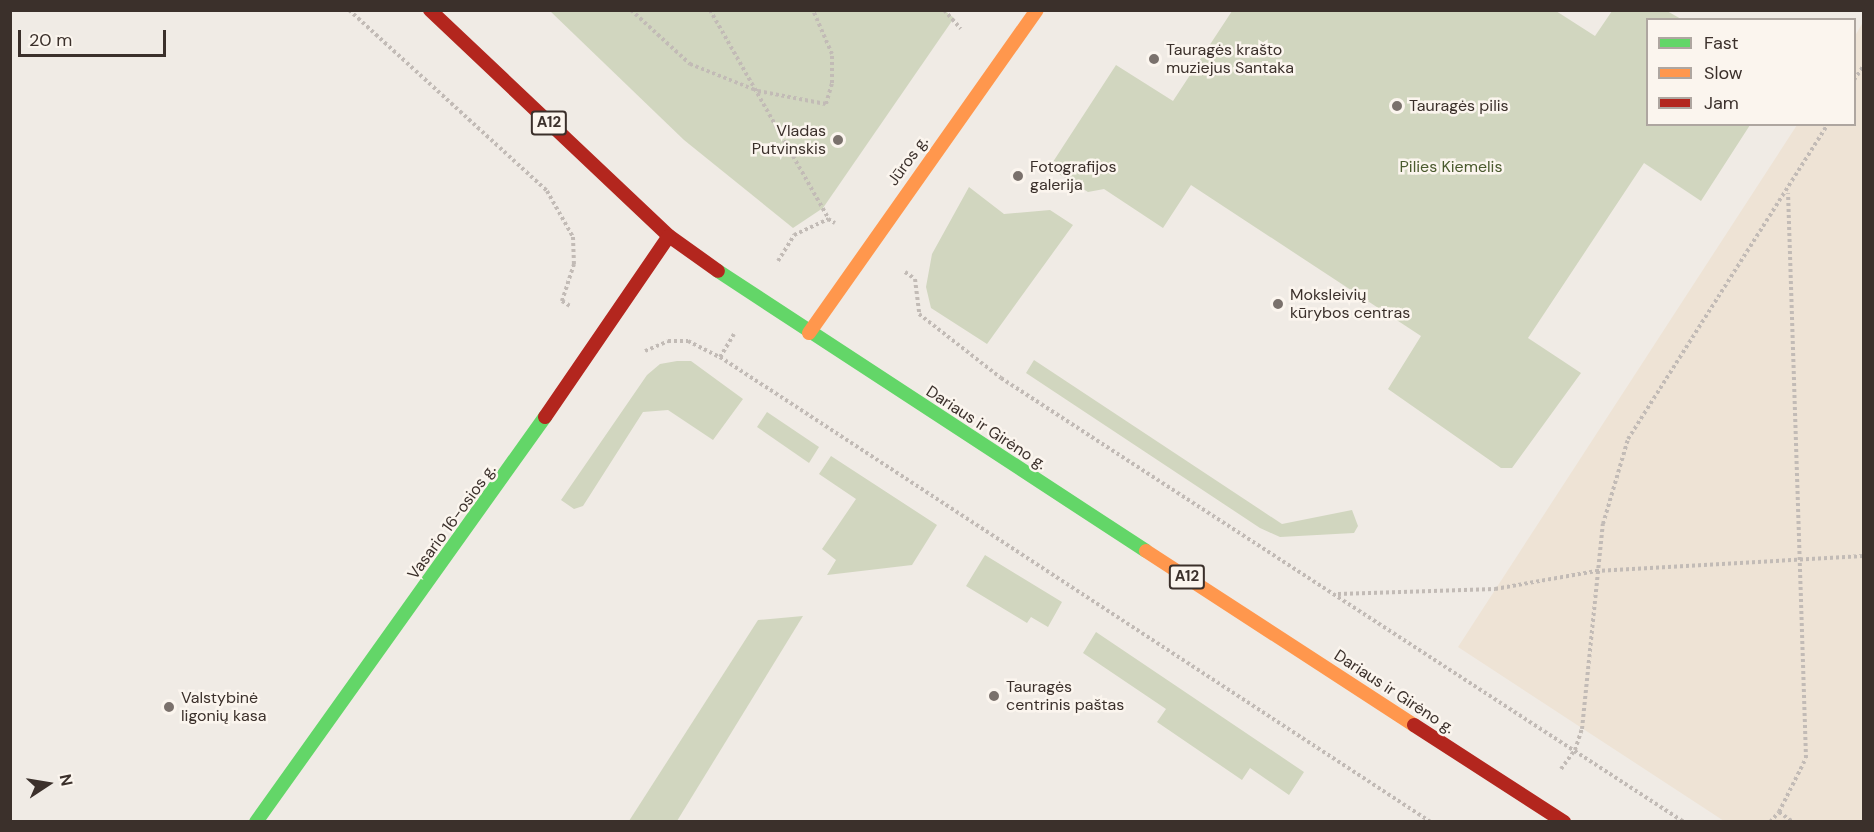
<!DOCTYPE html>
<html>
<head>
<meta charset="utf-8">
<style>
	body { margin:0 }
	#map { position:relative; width:1874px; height:832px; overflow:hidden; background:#f0ebe5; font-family:"DM Sans",sans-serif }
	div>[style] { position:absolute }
	.green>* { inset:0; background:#d1d6bf }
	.plaza>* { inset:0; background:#eee3d5 }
	.path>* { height:4px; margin-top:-2px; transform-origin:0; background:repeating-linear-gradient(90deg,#c2bbb6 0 3px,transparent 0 6px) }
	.fast>* { height:14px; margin:-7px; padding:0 7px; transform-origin:7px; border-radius:7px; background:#63d668 }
	.slow>* { height:14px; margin:-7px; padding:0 7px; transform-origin:7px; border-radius:7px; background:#ff974d }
	.jam>* { height:14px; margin:-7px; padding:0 7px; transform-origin:7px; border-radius:7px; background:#b3261e }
	.dots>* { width:16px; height:16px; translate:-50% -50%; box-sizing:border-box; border:3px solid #fbf5ee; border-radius:50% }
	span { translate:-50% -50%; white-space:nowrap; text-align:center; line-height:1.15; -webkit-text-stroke:5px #fbf5ee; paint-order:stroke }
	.shield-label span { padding:2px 4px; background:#fbf5ee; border:2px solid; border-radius:4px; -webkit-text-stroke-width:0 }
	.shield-label { font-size:15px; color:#3b302b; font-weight:700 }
	.poi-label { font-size:16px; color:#3b302b }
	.left { translate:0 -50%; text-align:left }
	.right { translate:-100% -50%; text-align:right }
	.street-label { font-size:16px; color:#3b302b }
	.park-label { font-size:16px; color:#4a5a2e }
	.frame { position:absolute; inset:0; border:12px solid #3b302b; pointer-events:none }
	.legend { position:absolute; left:1646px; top:18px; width:210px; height:108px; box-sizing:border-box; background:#fbf5ee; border:2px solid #aea6a0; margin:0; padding:8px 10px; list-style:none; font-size:18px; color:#3b302b }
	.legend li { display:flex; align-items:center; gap:12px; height:30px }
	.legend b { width:30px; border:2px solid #aea6a0 }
	.north { position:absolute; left:18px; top:754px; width:60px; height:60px; -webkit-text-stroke:4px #fbf5ee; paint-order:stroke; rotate:78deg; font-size:16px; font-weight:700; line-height:24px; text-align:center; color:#3b302b }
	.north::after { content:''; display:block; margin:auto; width:21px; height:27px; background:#3b302b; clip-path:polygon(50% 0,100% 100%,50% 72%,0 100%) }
	.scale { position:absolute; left:18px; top:30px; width:148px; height:27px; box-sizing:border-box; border:3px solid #3b302b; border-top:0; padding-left:8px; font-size:18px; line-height:21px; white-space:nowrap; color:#3b302b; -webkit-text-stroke:4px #fbf5ee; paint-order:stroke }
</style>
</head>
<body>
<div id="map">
	<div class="green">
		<i style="clip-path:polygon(944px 10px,954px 18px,823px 208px,793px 228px,684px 140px,550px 11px)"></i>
		<i style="clip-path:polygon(1232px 11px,1556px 11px,1595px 36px,1612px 11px,1667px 11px,1681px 19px,1648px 20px,1648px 124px,1750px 125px,1701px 201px,1644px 163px,1528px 338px,1581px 373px,1512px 468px,1501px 468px,1388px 389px,1421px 336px,1191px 185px,1163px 228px,1104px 189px,1088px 192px,1049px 168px,1116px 65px,1173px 101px)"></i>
		<i style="clip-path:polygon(969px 187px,1004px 214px,1050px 210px,1073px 225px,987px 344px,931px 308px,926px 287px,932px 254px)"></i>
		<i style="clip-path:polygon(1034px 360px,1282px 524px,1352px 510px,1358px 526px,1354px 533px,1280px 537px,1260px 528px,1026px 373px)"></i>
		<i style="clip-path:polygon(677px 361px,691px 361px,743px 399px,713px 440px,668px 410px,643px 412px,583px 506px,574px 509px,561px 500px,647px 375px,660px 364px)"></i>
		<i style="clip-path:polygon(767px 412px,819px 447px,809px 463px,757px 427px)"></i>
		<i style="clip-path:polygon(831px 456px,937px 525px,912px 565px,827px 575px,836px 560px,822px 549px,856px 499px,819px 474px)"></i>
		<i style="clip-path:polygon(985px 555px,1062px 602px,1048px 627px,1031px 617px,1027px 623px,966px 586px)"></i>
		<i style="clip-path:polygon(803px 616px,677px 821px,629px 821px,758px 620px)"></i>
		<i style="clip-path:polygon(1096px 632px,1304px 772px,1289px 795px,1250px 768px,1242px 780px,1157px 722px,1166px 709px,1083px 653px)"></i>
	</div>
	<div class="plaza">
		<i style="clip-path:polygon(1863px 22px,1863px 821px,1724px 821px,1458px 647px,1797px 125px,1854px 124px,1855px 36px)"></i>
	</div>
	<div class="path">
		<i style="left:349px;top:10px;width:268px;rotate:42.4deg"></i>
		<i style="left:547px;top:191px;width:53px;rotate:60.5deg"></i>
		<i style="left:573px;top:237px;width:27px;rotate:88deg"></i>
		<i style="left:574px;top:264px;width:39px;rotate:108deg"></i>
		<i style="left:562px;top:301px;width:9px;rotate:32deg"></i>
		<i style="left:631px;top:10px;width:80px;rotate:42.5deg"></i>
		<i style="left:690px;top:64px;width:73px;rotate:21.7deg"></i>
		<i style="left:758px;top:91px;width:69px;rotate:10.8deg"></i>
		<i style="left:826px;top:104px;width:22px;rotate:-74deg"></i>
		<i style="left:832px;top:83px;width:29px;rotate:-90deg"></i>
		<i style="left:832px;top:54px;width:48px;rotate:-113.4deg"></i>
		<i style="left:710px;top:10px;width:239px;rotate:60.4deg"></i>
		<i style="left:944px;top:10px;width:25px;rotate:48deg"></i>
		<i style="left:1854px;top:80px;width:18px;rotate:-56deg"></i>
		<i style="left:778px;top:261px;width:31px;rotate:-58deg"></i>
		<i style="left:794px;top:235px;width:38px;rotate:-25deg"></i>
		<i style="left:828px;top:219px;width:8px;rotate:30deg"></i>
		<i style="left:905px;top:272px;width:12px;rotate:35deg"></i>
		<i style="left:915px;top:279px;width:35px;rotate:83deg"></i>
		<i style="left:919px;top:314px;width:104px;rotate:38deg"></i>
		<i style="left:1001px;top:378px;width:815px;rotate:33.03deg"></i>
		<i style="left:734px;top:334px;width:27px;rotate:121deg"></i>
		<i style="left:720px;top:357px;width:850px;rotate:33.19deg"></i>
		<i style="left:645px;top:351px;width:25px;rotate:-23deg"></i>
		<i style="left:668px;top:341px;width:20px"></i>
		<i style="left:688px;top:341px;width:36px;rotate:27deg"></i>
		<i style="left:1338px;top:594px;width:157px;rotate:-1.8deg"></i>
		<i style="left:1495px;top:589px;width:103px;rotate:-10.1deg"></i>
		<i style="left:1596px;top:571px;width:268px;rotate:-3.2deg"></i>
		<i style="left:1561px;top:769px;width:24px;rotate:-54deg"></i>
		<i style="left:1575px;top:750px;width:22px;rotate:-72deg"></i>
		<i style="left:1582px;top:729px;width:206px;rotate:-84.2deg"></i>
		<i style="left:1603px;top:524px;width:89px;rotate:-73.6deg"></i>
		<i style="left:1628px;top:439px;width:373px;rotate:-57.6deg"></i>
		<i style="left:1779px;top:812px;width:17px;rotate:36deg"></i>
		<i style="left:1770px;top:822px;width:13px;rotate:-48deg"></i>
		<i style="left:1779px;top:812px;width:60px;rotate:-63.4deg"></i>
		<i style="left:1806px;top:758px;width:565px;rotate:-91.82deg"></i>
	</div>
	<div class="fast">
		<i style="left:718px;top:271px;width:511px;rotate:33.19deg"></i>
		<i style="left:256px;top:822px;width:498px;rotate:-54.5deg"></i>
	</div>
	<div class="slow">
		<i style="left:809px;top:333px;width:395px;rotate:-54.8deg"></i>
		<i style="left:1146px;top:551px;width:320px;rotate:33deg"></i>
	</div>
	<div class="jam">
		<i style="left:430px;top:10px;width:329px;rotate:43.4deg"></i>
		<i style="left:669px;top:236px;width:60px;rotate:35.5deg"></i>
		<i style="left:545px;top:417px;width:219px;rotate:-55.6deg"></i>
		<i style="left:1414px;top:725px;width:179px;rotate:32.9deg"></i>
	</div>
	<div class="dots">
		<i style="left:1154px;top:59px;background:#7a716c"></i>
		<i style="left:1397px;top:106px;background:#7a716c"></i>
		<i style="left:838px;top:140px;background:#7a716c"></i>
		<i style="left:1018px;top:176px;background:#7a716c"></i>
		<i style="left:1278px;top:304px;background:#7a716c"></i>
		<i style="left:994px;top:696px;background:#7a716c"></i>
		<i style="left:169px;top:707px;background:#7a716c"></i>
	</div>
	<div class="shield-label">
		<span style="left:549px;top:123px">A12</span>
		<span style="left:1187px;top:577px">A12</span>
	</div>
	<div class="poi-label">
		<span class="left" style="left:1166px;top:59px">Tauragės krašto<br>muziejus Santaka</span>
		<span class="left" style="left:1409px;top:106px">Tauragės pilis</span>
		<span class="right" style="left:826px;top:140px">Vladas<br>Putvinskis</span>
		<span class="left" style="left:1030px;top:176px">Fotografijos<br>galerija</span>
		<span class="left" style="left:1290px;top:304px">Moksleivių<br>kūrybos centras</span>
		<span class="left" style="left:1006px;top:696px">Tauragės<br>centrinis paštas</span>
		<span class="left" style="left:181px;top:707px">Valstybinė<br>ligonių kasa</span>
	</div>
	<div class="street-label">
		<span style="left:908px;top:161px;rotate:-54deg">Jūros g.</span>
		<span style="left:986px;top:428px;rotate:33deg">Dariaus ir Girėno g.</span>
		<span style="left:452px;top:522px;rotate:-54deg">Vasario 16-osios g.</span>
		<span style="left:1394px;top:692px;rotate:33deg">Dariaus ir Girėno g.</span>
	</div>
	<div class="park-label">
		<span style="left:1451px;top:167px">Pilies Kiemelis</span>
	</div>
	<div class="frame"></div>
	<ul class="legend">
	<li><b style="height:8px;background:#63d668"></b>Fast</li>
	<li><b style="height:8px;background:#ff974d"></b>Slow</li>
	<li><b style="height:8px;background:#b3261e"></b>Jam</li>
	</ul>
	<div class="north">N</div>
	<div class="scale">20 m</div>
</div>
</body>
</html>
